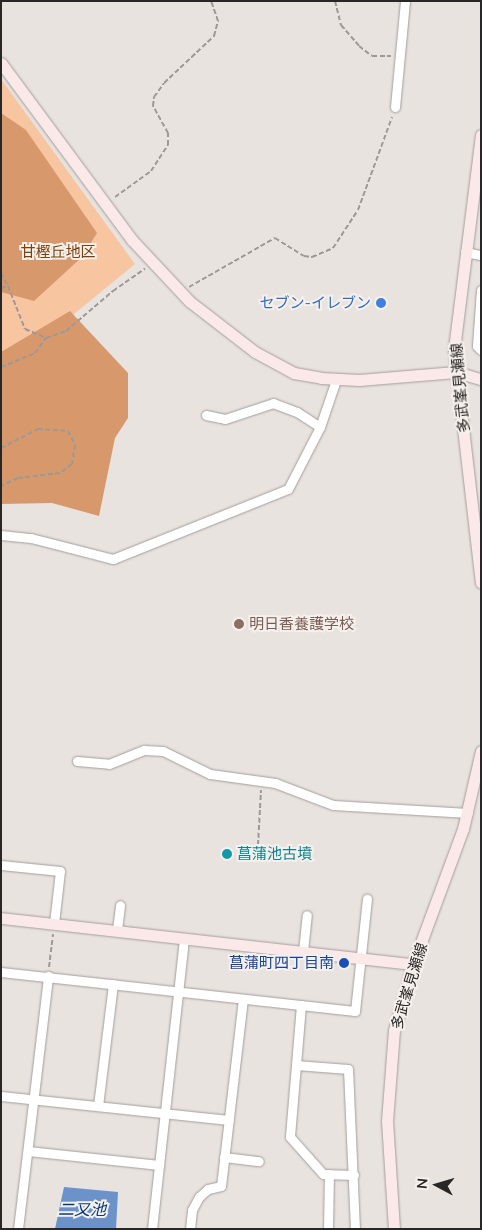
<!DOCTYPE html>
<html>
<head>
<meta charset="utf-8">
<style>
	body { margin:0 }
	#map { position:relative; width:482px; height:1230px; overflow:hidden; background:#e9e3e0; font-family:Mulish,"Noto Sans JP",sans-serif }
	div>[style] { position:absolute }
	.green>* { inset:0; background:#f8c5a1 }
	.forest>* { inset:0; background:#d7996c }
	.water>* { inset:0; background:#6c92ca }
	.path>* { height:2px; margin-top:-1px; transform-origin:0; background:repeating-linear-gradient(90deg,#9d9896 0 5px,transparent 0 7.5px) }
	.roads { filter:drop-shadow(0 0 1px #a39e9a) drop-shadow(0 0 1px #a39e9a) }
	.street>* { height:9px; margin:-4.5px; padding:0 4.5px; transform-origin:4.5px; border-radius:4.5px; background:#fff }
	.secondary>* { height:11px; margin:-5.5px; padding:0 5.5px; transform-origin:5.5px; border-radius:5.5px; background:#fbe9e9 }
	.dots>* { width:14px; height:14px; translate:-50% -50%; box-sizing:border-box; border:2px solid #f6f0ed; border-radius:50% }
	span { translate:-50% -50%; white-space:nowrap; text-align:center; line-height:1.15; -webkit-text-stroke:4px #f6f0ed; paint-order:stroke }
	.park-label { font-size:15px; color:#7b420c }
	.shop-label { font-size:15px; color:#366cbe }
	.right { translate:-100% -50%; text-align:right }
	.street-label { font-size:15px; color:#292725 }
	.education-label { font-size:15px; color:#785e54 }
	.left { translate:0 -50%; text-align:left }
	.culture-label { font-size:15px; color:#0d838f }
	.transit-label { font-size:15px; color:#164399 }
	.water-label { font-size:16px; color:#083b7e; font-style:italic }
	.frame { position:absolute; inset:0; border:2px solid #292725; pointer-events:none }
	.north { position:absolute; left:412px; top:1160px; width:50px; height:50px; -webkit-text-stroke:4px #f6f0ed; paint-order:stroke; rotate:276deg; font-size:14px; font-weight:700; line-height:20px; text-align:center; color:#292725 }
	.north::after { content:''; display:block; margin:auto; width:18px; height:22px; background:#292725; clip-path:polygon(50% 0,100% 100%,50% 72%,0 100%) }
</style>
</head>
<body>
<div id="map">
	<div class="green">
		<i style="clip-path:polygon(1px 79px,135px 264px,68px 319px,1px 488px)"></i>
	</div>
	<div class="forest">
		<i style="clip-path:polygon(1px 113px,26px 130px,97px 233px,82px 257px,34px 301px,1px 292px)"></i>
		<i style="clip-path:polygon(70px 311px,128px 373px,128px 418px,115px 438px,99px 516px,52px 503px,1px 504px,1px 352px)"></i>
	</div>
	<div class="water">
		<i style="clip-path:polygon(64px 1187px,118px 1192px,116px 1229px,55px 1229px)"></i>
	</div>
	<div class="path">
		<i style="left:335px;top:1px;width:25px;rotate:76deg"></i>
		<i style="left:341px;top:25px;width:28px;rotate:49deg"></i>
		<i style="left:359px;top:46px;width:16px;rotate:38deg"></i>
		<i style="left:372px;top:56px;width:19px"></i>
		<i style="left:115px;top:197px;width:44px;rotate:-35.8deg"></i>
		<i style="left:151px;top:171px;width:31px;rotate:-57deg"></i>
		<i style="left:168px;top:145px;width:12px;rotate:-90deg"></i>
		<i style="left:168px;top:133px;width:31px;rotate:-119deg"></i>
		<i style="left:153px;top:106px;width:9px;rotate:-84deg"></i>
		<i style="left:154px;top:97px;width:17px;rotate:-54deg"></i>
		<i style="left:164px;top:83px;width:69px;rotate:-43.2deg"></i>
		<i style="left:214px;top:36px;width:16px;rotate:-75deg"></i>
		<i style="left:218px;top:21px;width:21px;rotate:-109deg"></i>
		<i style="left:1px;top:273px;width:15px;rotate:62deg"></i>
		<i style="left:189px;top:287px;width:99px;rotate:-29.7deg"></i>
		<i style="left:275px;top:238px;width:34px;rotate:32deg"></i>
		<i style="left:304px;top:256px;width:8px;rotate:7deg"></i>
		<i style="left:312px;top:257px;width:23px;rotate:-23deg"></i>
		<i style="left:333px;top:248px;width:45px;rotate:-56.7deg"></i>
		<i style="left:358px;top:210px;width:99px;rotate:-69.9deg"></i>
		<i style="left:1px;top:288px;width:7px;rotate:-16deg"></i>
		<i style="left:8px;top:286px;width:46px;rotate:68.4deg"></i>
		<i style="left:25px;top:329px;width:23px;rotate:23deg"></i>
		<i style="left:1px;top:367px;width:37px;rotate:-22deg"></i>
		<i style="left:35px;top:353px;width:19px;rotate:-54deg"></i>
		<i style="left:46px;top:338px;width:21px;rotate:-19deg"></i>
		<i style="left:66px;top:331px;width:62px;rotate:-40.4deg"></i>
		<i style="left:113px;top:291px;width:39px;rotate:-35deg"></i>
		<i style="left:1px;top:448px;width:42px;rotate:-27.2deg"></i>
		<i style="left:38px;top:429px;width:30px;rotate:4deg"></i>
		<i style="left:68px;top:431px;width:16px;rotate:63deg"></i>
		<i style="left:75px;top:445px;width:19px;rotate:99deg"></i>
		<i style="left:72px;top:464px;width:15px;rotate:143deg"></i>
		<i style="left:60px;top:473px;width:42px;rotate:173.2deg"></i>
		<i style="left:18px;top:478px;width:19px;rotate:155deg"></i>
		<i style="left:239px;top:861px;width:25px;rotate:-40deg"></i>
		<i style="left:258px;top:845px;width:55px;rotate:-86.9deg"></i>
		<i style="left:49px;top:967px;width:33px;rotate:-83deg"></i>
	</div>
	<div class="roads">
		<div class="street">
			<i style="left:395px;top:107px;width:106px;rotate:-84.6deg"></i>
			<i style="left:465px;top:252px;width:16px;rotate:11deg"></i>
			<i style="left:481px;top:290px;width:56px;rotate:94.1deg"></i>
			<i style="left:477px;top:346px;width:6px;rotate:45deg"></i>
			<i style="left:206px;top:415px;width:19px;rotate:12deg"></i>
			<i style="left:225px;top:419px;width:51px;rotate:-18.4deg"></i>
			<i style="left:273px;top:403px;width:26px;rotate:21deg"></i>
			<i style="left:297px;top:412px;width:27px;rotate:33deg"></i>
			<i style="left:1px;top:535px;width:30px;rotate:6deg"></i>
			<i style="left:31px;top:538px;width:85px;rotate:14.4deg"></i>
			<i style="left:113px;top:559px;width:188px;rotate:-21.8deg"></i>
			<i style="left:288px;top:489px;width:70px;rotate:-62.7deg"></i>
			<i style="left:320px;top:427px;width:50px;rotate:-71.2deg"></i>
			<i style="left:77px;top:761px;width:32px;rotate:5deg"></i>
			<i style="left:109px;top:764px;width:38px;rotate:-22deg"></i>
			<i style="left:144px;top:750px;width:19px;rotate:3deg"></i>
			<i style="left:163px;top:751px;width:52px;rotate:26.1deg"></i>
			<i style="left:210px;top:774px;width:66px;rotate:7.9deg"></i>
			<i style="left:275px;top:783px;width:62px;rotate:20.8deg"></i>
			<i style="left:333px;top:805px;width:135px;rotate:3.4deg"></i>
			<i style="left:1px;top:865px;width:59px;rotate:5.8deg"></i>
			<i style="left:60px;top:871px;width:52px;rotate:96.6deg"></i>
			<i style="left:117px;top:930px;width:25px;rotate:-83deg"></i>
			<i style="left:303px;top:951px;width:36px;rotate:-84deg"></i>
			<i style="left:1px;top:972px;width:356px;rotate:6.3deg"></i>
			<i style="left:355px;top:1011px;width:113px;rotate:-83.9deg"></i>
			<i style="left:301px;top:1005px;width:132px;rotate:94.8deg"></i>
			<i style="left:290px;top:1137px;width:50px;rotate:48.3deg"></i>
			<i style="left:323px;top:1174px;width:31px;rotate:2deg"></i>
			<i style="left:296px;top:1065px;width:52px;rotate:4.4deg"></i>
			<i style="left:348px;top:1069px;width:160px;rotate:87.5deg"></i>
			<i style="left:1px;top:1096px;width:229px;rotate:6deg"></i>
			<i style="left:98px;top:1106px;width:123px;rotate:-83deg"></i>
			<i style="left:28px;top:1151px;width:132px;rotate:6.1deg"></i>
			<i style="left:224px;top:1157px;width:35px;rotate:7deg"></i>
			<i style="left:18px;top:1229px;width:255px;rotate:-83.2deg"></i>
			<i style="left:152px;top:1229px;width:293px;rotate:-83.7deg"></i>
			<i style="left:190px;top:1229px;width:19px;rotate:-84deg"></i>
			<i style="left:192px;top:1210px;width:15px;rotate:-62deg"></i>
			<i style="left:199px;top:1197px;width:12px;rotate:-42deg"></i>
			<i style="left:208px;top:1189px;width:13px;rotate:-13deg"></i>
			<i style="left:221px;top:1186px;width:188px;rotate:-83.3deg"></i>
			<i style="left:328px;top:1229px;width:55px;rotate:-89deg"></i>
		</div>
		<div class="secondary">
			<i style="left:1px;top:63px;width:220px;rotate:53.5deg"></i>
			<i style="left:132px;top:240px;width:83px;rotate:46.9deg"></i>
			<i style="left:189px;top:301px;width:83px;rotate:37.7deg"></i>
			<i style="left:255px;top:352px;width:44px;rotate:28.3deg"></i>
			<i style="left:294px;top:373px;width:27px;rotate:10deg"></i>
			<i style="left:321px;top:378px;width:38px;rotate:3deg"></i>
			<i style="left:359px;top:380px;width:97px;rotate:-4.7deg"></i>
			<i style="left:456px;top:372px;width:26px;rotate:16deg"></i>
			<i style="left:481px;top:135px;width:217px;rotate:97.2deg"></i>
			<i style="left:454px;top:350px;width:234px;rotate:83.4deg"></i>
			<i style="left:1px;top:918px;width:415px;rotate:6.4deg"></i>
			<i style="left:394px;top:1229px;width:108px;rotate:-93.7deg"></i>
			<i style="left:387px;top:1121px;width:91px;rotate:-85.6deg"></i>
			<i style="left:394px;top:1030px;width:69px;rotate:-73.9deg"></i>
			<i style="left:413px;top:964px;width:144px;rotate:-69.7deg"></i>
			<i style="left:463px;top:829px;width:80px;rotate:-77deg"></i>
		</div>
	</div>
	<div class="dots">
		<i style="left:381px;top:303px;background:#3f7fe0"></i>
		<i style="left:239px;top:624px;background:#8d6e63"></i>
		<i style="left:227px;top:854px;background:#0f9aa8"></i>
		<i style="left:344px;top:963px;background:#1a4fb4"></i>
	</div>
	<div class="park-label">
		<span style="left:58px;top:252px">甘樫丘地区</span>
	</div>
	<div class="shop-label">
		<span class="right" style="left:371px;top:303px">セブン-イレブン</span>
	</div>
	<div class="street-label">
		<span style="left:460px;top:388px;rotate:-95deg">多武峯見瀬線</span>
		<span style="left:409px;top:986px;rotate:-73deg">多武峯見瀬線</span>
	</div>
	<div class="education-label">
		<span class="left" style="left:249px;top:624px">明日香養護学校</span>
	</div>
	<div class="culture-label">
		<span class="left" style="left:237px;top:854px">菖蒲池古墳</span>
	</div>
	<div class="transit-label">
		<span class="right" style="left:334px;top:963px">菖蒲町四丁目南</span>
	</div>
	<div class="water-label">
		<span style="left:82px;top:1209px">二又池</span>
	</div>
	<div class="frame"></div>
	<div class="north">N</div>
</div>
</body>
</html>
